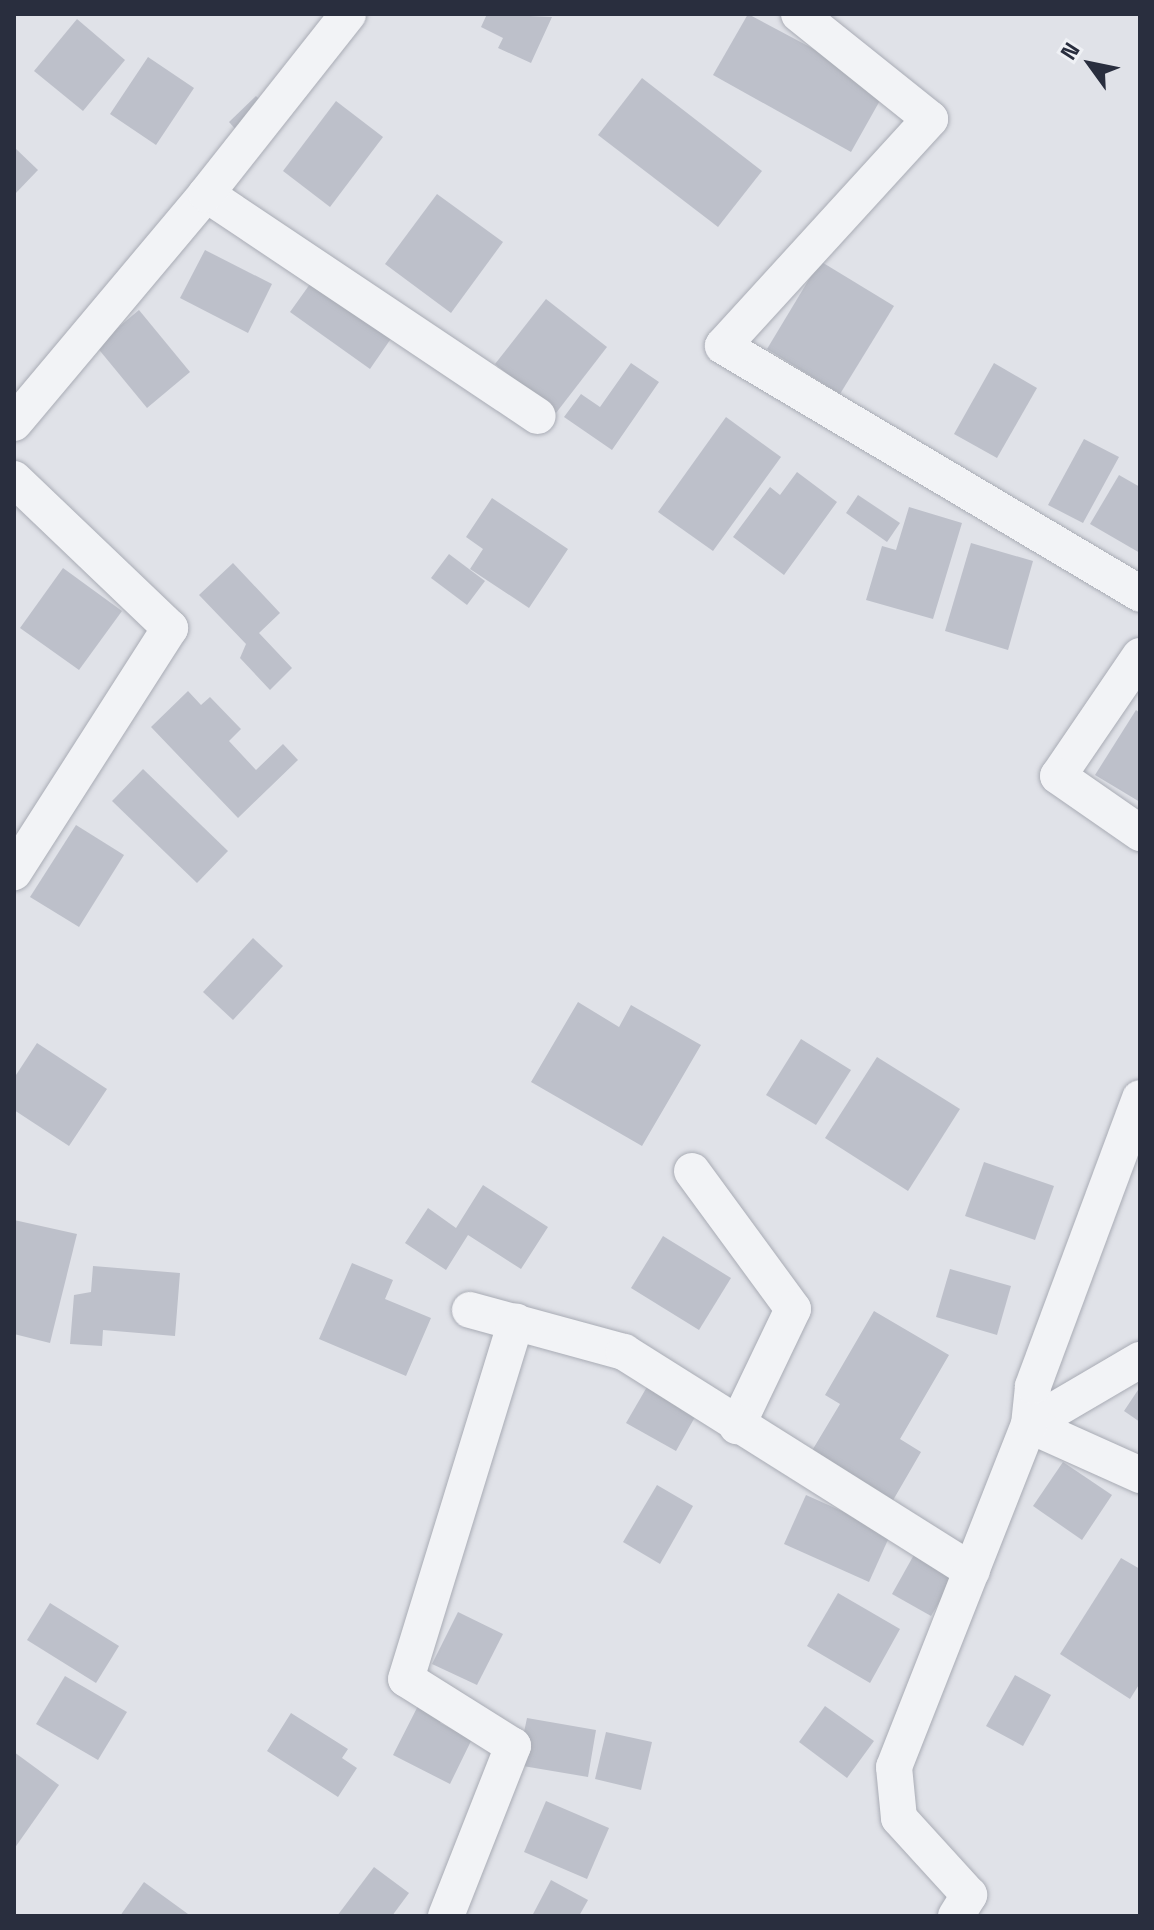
<!DOCTYPE html>
<html>
<head>
<meta charset="utf-8">
<style>
	body { margin:0 }
	#map { position:relative; width:1154px; height:1930px; overflow:hidden; background:#e0e2e8; font-family:"Space Grotesk",sans-serif }
	div>[style] { position:absolute }
	.building>* { inset:0; background:#bdc0ca }
	.roads { filter:drop-shadow(0 0 2px #a9acb5) drop-shadow(0 0 2px #a9acb5) }
	.minor>* { height:36px; margin:-18px; padding:0 18px; transform-origin:18px; border-radius:18px; background:#f2f3f6 }
	span { translate:-50% -50%; white-space:nowrap; text-align:center; line-height:1.15; -webkit-text-stroke:7px #eff1f5; paint-order:stroke }
	.frame { position:absolute; inset:0; border:16px solid #292e3e; pointer-events:none }
	.north { position:absolute; left:1050px; top:24px; width:80px; height:80px; -webkit-text-stroke:6px #eff1f5; paint-order:stroke; rotate:303deg; font-size:22px; font-weight:700; line-height:32px; text-align:center; color:#292e3e }
	.north::after { content:''; display:block; margin:auto; width:28px; height:36px; background:#292e3e; clip-path:polygon(50% 0,100% 100%,50% 72%,0 100%) }
</style>
</head>
<body>
<div id="map">
	<div class="building">
		<i style="clip-path:polygon(487px 14px,552px 17px,531px 63px,498px 48px,503px 38px,481px 27px)"></i>
		<i style="clip-path:polygon(748px 14px,887px 88px,851px 152px,713px 75px)"></i>
		<i style="clip-path:polygon(77px 19px,125px 60px,83px 111px,34px 71px)"></i>
		<i style="clip-path:polygon(148px 57px,194px 88px,156px 145px,110px 114px)"></i>
		<i style="clip-path:polygon(642px 78px,762px 171px,718px 227px,598px 135px)"></i>
		<i style="clip-path:polygon(256px 96px,275px 116px,248px 143px,229px 122px)"></i>
		<i style="clip-path:polygon(336px 101px,383px 137px,330px 207px,283px 171px)"></i>
		<i style="clip-path:polygon(14px 147px,38px 170px,14px 195px)"></i>
		<i style="clip-path:polygon(437px 194px,503px 242px,451px 313px,385px 264px)"></i>
		<i style="clip-path:polygon(205px 250px,272px 284px,248px 333px,180px 298px)"></i>
		<i style="clip-path:polygon(820px 261px,894px 306px,840px 394px,767px 349px)"></i>
		<i style="clip-path:polygon(320px 270px,399px 327px,370px 369px,290px 312px)"></i>
		<i style="clip-path:polygon(546px 299px,607px 347px,556px 413px,495px 364px)"></i>
		<i style="clip-path:polygon(139px 310px,190px 372px,147px 408px,96px 346px)"></i>
		<i style="clip-path:polygon(631px 363px,659px 382px,612px 450px,564px 417px,581px 394px,600px 407px)"></i>
		<i style="clip-path:polygon(994px 363px,1037px 388px,997px 458px,954px 434px)"></i>
		<i style="clip-path:polygon(726px 417px,781px 457px,713px 551px,658px 512px)"></i>
		<i style="clip-path:polygon(1084px 439px,1119px 457px,1083px 523px,1048px 505px)"></i>
		<i style="clip-path:polygon(797px 472px,837px 502px,784px 575px,733px 537px,770px 487px,780px 495px)"></i>
		<i style="clip-path:polygon(1119px 475px,1140px 487px,1140px 553px,1090px 524px)"></i>
		<i style="clip-path:polygon(858px 495px,900px 523px,887px 542px,846px 513px)"></i>
		<i style="clip-path:polygon(492px 498px,568px 549px,529px 608px,470px 569px,483px 549px,466px 537px)"></i>
		<i style="clip-path:polygon(909px 507px,962px 523px,933px 619px,866px 600px,882px 546px,896px 550px)"></i>
		<i style="clip-path:polygon(971px 543px,1033px 561px,1008px 650px,945px 631px)"></i>
		<i style="clip-path:polygon(449px 554px,485px 581px,467px 605px,431px 578px)"></i>
		<i style="clip-path:polygon(233px 563px,280px 613px,259px 633px,292px 668px,270px 690px,240px 658px,246px 644px,199px 595px)"></i>
		<i style="clip-path:polygon(63px 568px,122px 611px,79px 670px,20px 628px)"></i>
		<i style="clip-path:polygon(188px 691px,201px 705px,210px 697px,241px 729px,229px 741px,256px 770px,283px 744px,298px 760px,238px 818px,151px 727px)"></i>
		<i style="clip-path:polygon(1136px 710px,1140px 713px,1140px 802px,1095px 775px)"></i>
		<i style="clip-path:polygon(143px 769px,228px 851px,197px 883px,112px 801px)"></i>
		<i style="clip-path:polygon(76px 825px,124px 855px,79px 927px,30px 897px)"></i>
		<i style="clip-path:polygon(253px 938px,283px 966px,233px 1020px,203px 992px)"></i>
		<i style="clip-path:polygon(578px 1002px,619px 1027px,631px 1005px,701px 1045px,642px 1146px,531px 1082px)"></i>
		<i style="clip-path:polygon(801px 1039px,851px 1070px,816px 1125px,766px 1095px)"></i>
		<i style="clip-path:polygon(37px 1043px,107px 1089px,69px 1146px,14px 1110px,14px 1078px)"></i>
		<i style="clip-path:polygon(877px 1057px,960px 1109px,908px 1191px,825px 1138px)"></i>
		<i style="clip-path:polygon(984px 1162px,1054px 1186px,1035px 1240px,965px 1216px)"></i>
		<i style="clip-path:polygon(483px 1185px,548px 1227px,521px 1269px,468px 1235px,446px 1270px,405px 1243px,428px 1208px,456px 1228px)"></i>
		<i style="clip-path:polygon(14px 1220px,77px 1234px,50px 1343px,14px 1334px)"></i>
		<i style="clip-path:polygon(663px 1236px,731px 1278px,699px 1330px,631px 1288px)"></i>
		<i style="clip-path:polygon(352px 1263px,393px 1280px,385px 1299px,431px 1318px,406px 1376px,319px 1339px)"></i>
		<i style="clip-path:polygon(93px 1266px,180px 1273px,175px 1336px,103px 1330px,102px 1346px,70px 1344px,74px 1295px,91px 1292px)"></i>
		<i style="clip-path:polygon(950px 1269px,1011px 1286px,997px 1335px,936px 1317px)"></i>
		<i style="clip-path:polygon(874px 1311px,949px 1355px,900px 1439px,921px 1452px,892px 1502px,810px 1454px,840px 1404px,825px 1395px)"></i>
		<i style="clip-path:polygon(651px 1380px,700px 1408px,676px 1451px,626px 1423px)"></i>
		<i style="clip-path:polygon(1140px 1387px,1140px 1422px,1124px 1411px)"></i>
		<i style="clip-path:polygon(1063px 1462px,1112px 1495px,1082px 1540px,1033px 1506px)"></i>
		<i style="clip-path:polygon(657px 1485px,693px 1506px,660px 1564px,623px 1542px)"></i>
		<i style="clip-path:polygon(806px 1495px,891px 1533px,869px 1582px,784px 1544px)"></i>
		<i style="clip-path:polygon(915px 1553px,955px 1576px,931px 1616px,892px 1594px)"></i>
		<i style="clip-path:polygon(1121px 1558px,1140px 1569px,1140px 1683px,1130px 1699px,1060px 1654px)"></i>
		<i style="clip-path:polygon(838px 1593px,900px 1629px,870px 1683px,807px 1646px)"></i>
		<i style="clip-path:polygon(50px 1603px,119px 1646px,96px 1683px,27px 1640px)"></i>
		<i style="clip-path:polygon(458px 1612px,503px 1634px,477px 1685px,432px 1664px)"></i>
		<i style="clip-path:polygon(1015px 1675px,1051px 1695px,1023px 1746px,986px 1726px)"></i>
		<i style="clip-path:polygon(65px 1676px,127px 1712px,98px 1760px,36px 1724px)"></i>
		<i style="clip-path:polygon(421px 1700px,445px 1712px,440px 1723px,472px 1739px,450px 1784px,393px 1755px)"></i>
		<i style="clip-path:polygon(825px 1706px,874px 1741px,847px 1778px,799px 1742px)"></i>
		<i style="clip-path:polygon(291px 1713px,348px 1749px,342px 1758px,357px 1768px,338px 1797px,267px 1751px)"></i>
		<i style="clip-path:polygon(527px 1718px,596px 1730px,588px 1777px,517px 1765px)"></i>
		<i style="clip-path:polygon(606px 1732px,652px 1742px,641px 1790px,595px 1779px)"></i>
		<i style="clip-path:polygon(14px 1752px,59px 1785px,14px 1849px)"></i>
		<i style="clip-path:polygon(546px 1801px,609px 1828px,587px 1879px,524px 1852px)"></i>
		<i style="clip-path:polygon(374px 1867px,409px 1893px,392px 1916px,337px 1916px)"></i>
		<i style="clip-path:polygon(551px 1880px,588px 1900px,579px 1916px,532px 1916px)"></i>
		<i style="clip-path:polygon(144px 1882px,188px 1914px,186px 1916px,120px 1916px)"></i>
	</div>
	<div class="roads">
		<div class="minor">
			<i style="left:799px;top:14px;width:168px;rotate:38.7deg"></i>
			<i style="left:930px;top:119px;width:307px;rotate:132.4deg"></i>
			<i style="left:723px;top:346px;width:485px;rotate:30.7deg"></i>
			<i style="left:206px;top:194px;width:399px;rotate:33.8deg"></i>
			<i style="left:14px;top:423px;width:299px;rotate:-50deg"></i>
			<i style="left:206px;top:194px;width:229px;rotate:-51.7deg"></i>
			<i style="left:14px;top:479px;width:216px;rotate:43.7deg"></i>
			<i style="left:170px;top:628px;width:290px;rotate:122.6deg"></i>
			<i style="left:1140px;top:656px;width:145px;rotate:124.3deg"></i>
			<i style="left:1058px;top:776px;width:100px;rotate:34.8deg"></i>
			<i style="left:692px;top:1171px;width:171px;rotate:53.8deg"></i>
			<i style="left:793px;top:1309px;width:130px;rotate:115.6deg"></i>
			<i style="left:470px;top:1310px;width:160px;rotate:15.3deg"></i>
			<i style="left:624px;top:1352px;width:411px;rotate:32.2deg"></i>
			<i style="left:1029px;top:1425px;width:129px;rotate:-30.4deg"></i>
			<i style="left:1029px;top:1425px;width:122px;rotate:24.2deg"></i>
			<i style="left:446px;top:1916px;width:183px;rotate:-68.5deg"></i>
			<i style="left:513px;top:1746px;width:126px;rotate:-147.9deg"></i>
			<i style="left:406px;top:1679px;width:374px;rotate:-72.9deg"></i>
			<i style="left:956px;top:1916px;width:25px;rotate:-58deg"></i>
			<i style="left:969px;top:1895px;width:104px;rotate:-132.3deg"></i>
			<i style="left:899px;top:1818px;width:51px;rotate:-95.6deg"></i>
			<i style="left:894px;top:1767px;width:368px;rotate:-68.5deg"></i>
			<i style="left:1029px;top:1425px;width:39px;rotate:-84deg"></i>
			<i style="left:1033px;top:1386px;width:307px;rotate:-69.6deg"></i>
		</div>
	</div>
	<div class="frame"></div>
	<div class="north">N</div>
</div>
</body>
</html>
